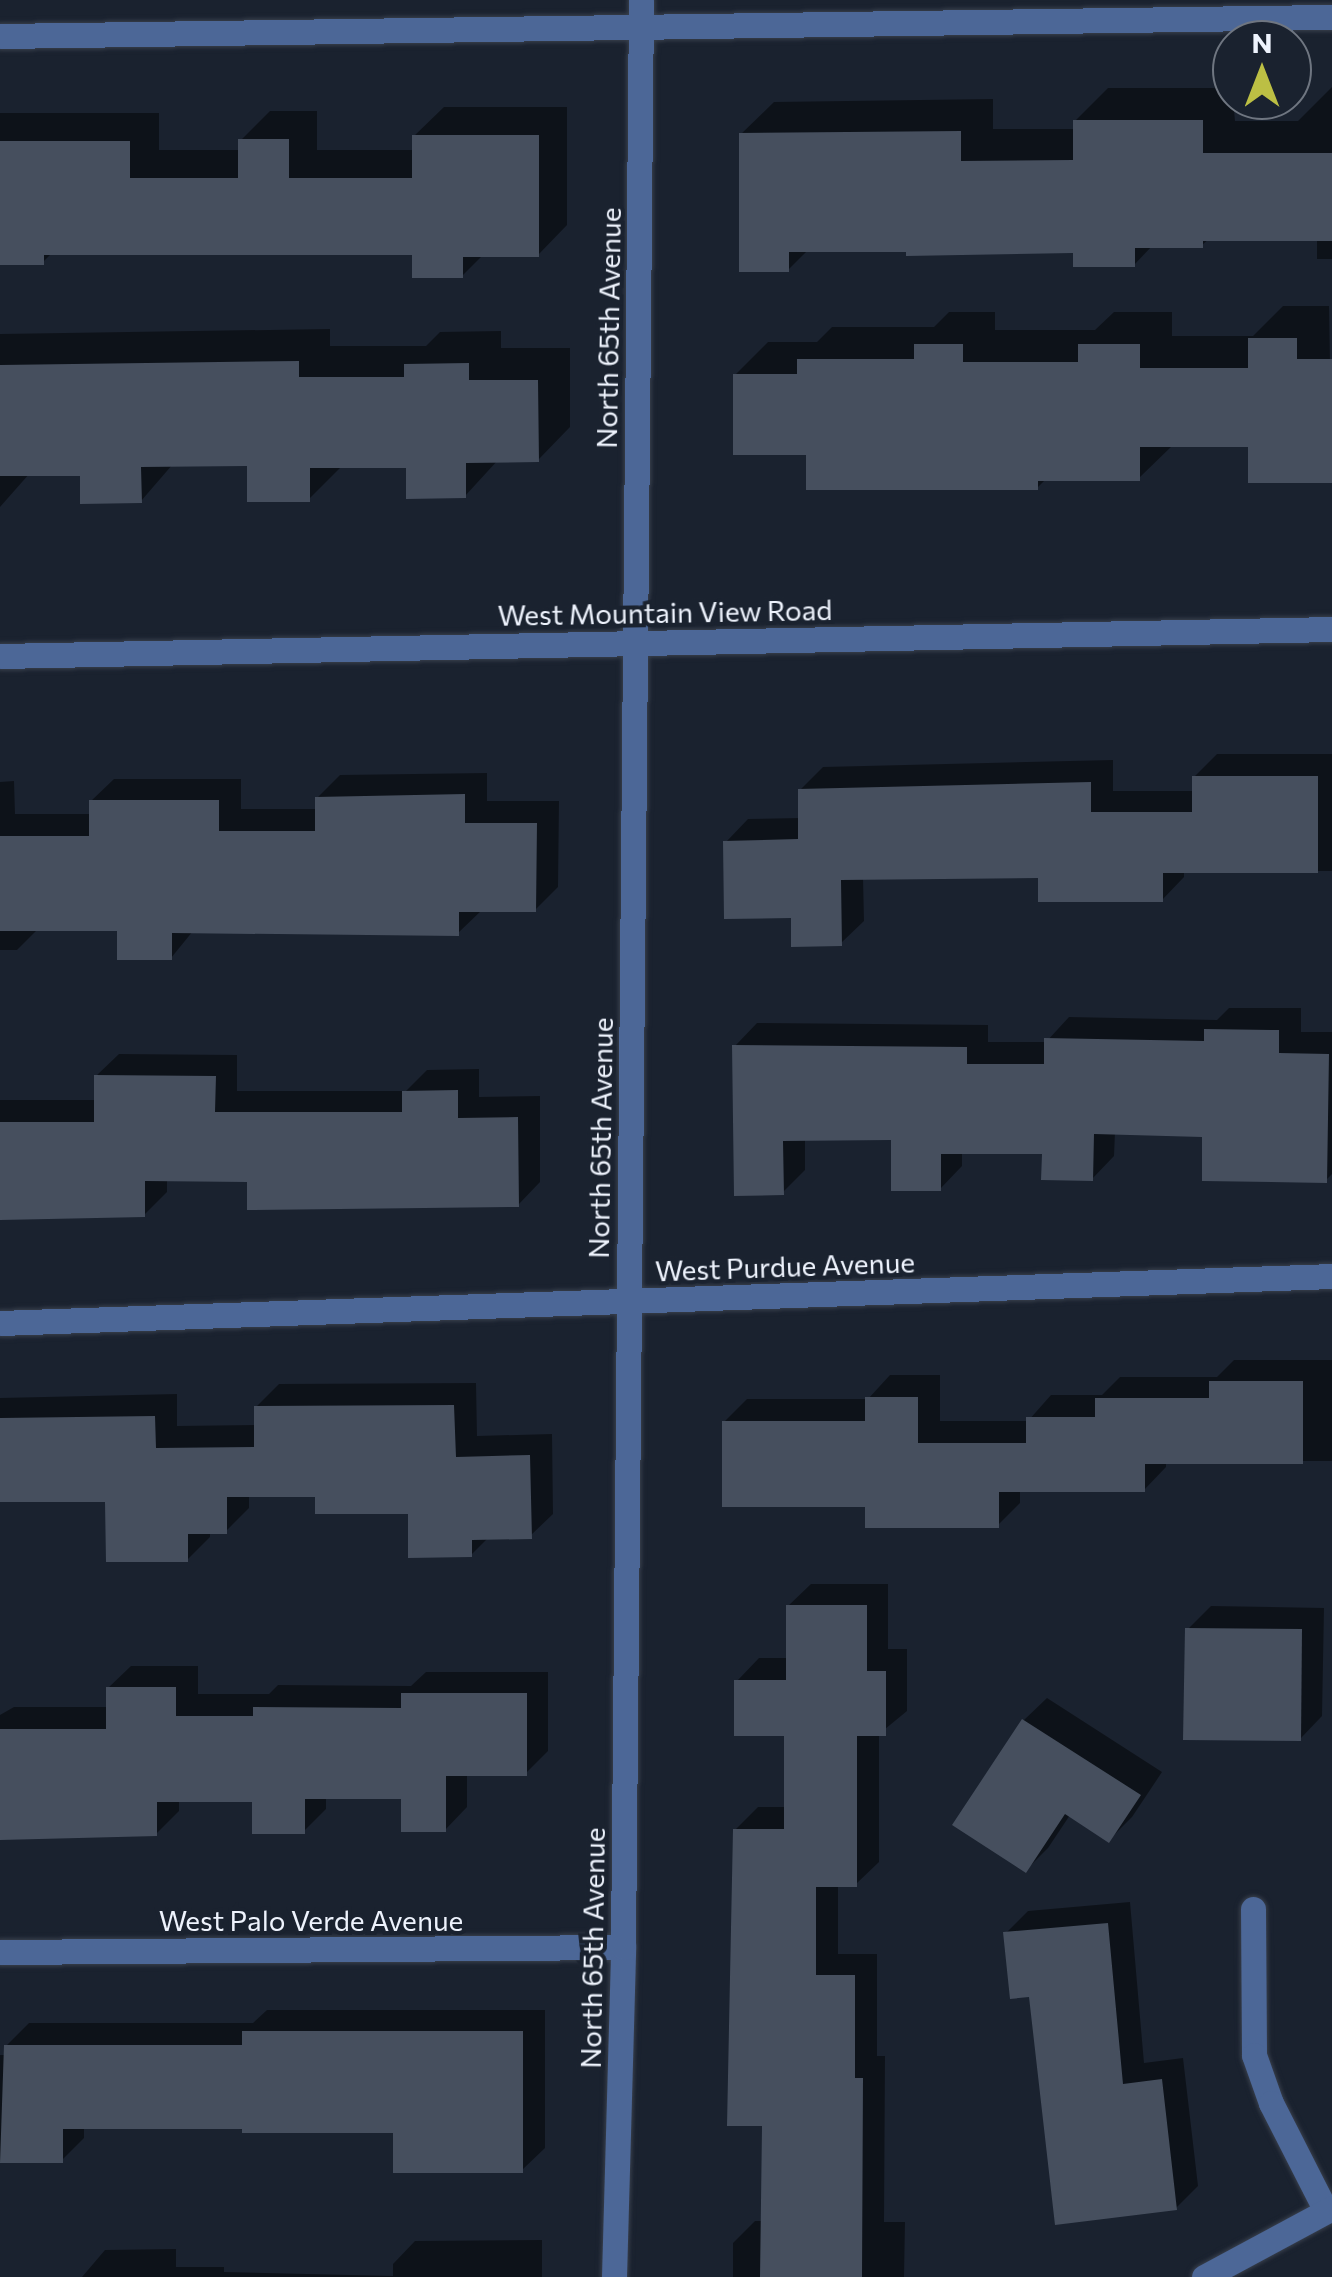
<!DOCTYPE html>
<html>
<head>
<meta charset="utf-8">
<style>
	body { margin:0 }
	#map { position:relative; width:1332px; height:2277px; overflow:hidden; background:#1a222f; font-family:Commissioner,sans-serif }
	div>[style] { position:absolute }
	.shadow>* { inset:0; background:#0007 }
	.building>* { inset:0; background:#464f5e }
	.roads { filter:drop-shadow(0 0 2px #383f4c) drop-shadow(0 0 2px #383f4c) }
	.minor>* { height:25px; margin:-12.5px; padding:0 12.5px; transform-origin:12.5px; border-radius:12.5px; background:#4c6797 }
	.tertiary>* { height:25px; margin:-12.5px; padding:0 12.5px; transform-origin:12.5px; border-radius:12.5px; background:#4c6797 }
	span { translate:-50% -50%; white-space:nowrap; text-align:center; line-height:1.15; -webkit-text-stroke:8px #1a222f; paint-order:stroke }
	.street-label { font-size:28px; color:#eef3fd }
	.north { position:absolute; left:1212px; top:20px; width:100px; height:100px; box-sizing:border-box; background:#1a222f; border:2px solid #6f7681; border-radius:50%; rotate:0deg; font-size:28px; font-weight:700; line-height:40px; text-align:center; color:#eef3fd }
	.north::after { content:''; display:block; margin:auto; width:35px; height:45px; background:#bcbf44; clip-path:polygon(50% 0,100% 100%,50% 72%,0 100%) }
</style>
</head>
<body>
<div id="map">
	<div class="shadow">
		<i style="clip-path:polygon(1332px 87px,1332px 259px,1317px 259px,1317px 239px,1209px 239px,1202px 245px,1153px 245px,1134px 265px,1075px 250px,808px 250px,788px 270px,741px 134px,774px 102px,993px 99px,993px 129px,1075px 129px,1075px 121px,1108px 88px,1232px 88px,1235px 121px,1298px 121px)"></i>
		<i style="clip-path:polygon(444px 107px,567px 107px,567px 225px,538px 255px,483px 255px,462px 276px,414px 253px,52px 253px,43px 262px,0 262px,0 113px,159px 113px,159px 150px,241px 150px,241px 140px,270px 111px,317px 111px,317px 150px,414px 150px,414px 136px)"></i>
		<i style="clip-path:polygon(1283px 306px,1329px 306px,1332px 479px,1251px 445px,1173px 445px,1139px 478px,1047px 478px,1037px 488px,809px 452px,735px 375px,768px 342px,817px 342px,832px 327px,934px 327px,949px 312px,995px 312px,995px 330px,1095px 330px,1114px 312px,1172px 312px,1172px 336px,1253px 336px)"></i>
		<i style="clip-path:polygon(330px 329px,330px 346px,426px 346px,440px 332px,501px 331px,501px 348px,570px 348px,570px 427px,538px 460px,498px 460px,465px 496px,408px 466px,342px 466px,309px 499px,250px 464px,173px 464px,141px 501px,83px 473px,30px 473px,0 507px,0 334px)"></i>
		<i style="clip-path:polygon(1217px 754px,1332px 754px,1332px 871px,1184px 871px,1184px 877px,1162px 900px,1041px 875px,863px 877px,864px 921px,841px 943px,793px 916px,726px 842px,748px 819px,801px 818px,800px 790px,823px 767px,1113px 760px,1113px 791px,1194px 791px,1194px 777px)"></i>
		<i style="clip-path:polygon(487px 773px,487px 801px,559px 801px,558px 887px,535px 910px,482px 910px,458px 933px,193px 931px,171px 958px,119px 928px,39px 928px,17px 950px,0 950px,0 782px,14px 781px,15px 814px,91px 814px,91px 801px,114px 779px,241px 779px,241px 809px,317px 809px,317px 798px,340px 775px)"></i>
		<i style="clip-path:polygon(1229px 1008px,1301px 1008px,1301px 1032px,1332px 1032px,1332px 1174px,1326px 1180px,1205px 1134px,1115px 1132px,1114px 1156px,1092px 1179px,1044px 1151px,962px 1151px,962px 1166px,940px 1189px,894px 1137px,805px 1138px,805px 1170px,783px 1192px,735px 1046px,757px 1023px,988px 1025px,988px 1042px,1046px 1042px,1069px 1017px,1217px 1020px)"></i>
		<i style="clip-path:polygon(119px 1054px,237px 1055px,237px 1091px,406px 1091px,427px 1070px,479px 1069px,479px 1097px,540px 1096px,540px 1182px,518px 1205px,250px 1180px,167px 1179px,167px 1192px,144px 1215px,0 1217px,0 1100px,96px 1100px,96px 1076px)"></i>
		<i style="clip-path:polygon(1234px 1360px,1332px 1360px,1332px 1461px,1166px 1461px,1166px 1467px,1144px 1490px,1020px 1490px,1020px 1503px,998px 1525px,868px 1504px,724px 1422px,747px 1399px,868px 1399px,890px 1375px,940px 1375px,940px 1421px,1028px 1421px,1051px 1395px,1102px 1395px,1120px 1377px,1217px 1377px)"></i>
		<i style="clip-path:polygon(476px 1383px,477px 1436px,552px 1434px,553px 1514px,530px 1536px,489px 1537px,471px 1555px,410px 1512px,318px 1495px,249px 1495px,249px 1508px,226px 1531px,210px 1531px,210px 1537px,187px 1560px,108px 1499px,0 1499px,0 1398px,177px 1394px,177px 1426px,256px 1425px,256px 1407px,279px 1384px)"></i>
		<i style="clip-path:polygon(811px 1584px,888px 1584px,888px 1649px,907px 1649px,907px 1711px,879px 1734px,879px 1862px,856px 1884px,838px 1884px,838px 1954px,877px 1954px,877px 2056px,885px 2056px,884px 2222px,905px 2222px,904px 2277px,733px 2277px,733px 2243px,755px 2221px,763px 2221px,764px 2124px,735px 1830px,758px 1807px,786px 1807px,786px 1734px,737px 1681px,759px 1658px,788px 1658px,788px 1606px)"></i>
		<i style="clip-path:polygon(1211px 1606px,1324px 1608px,1322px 1716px,1300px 1739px,1188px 1629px)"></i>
		<i style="clip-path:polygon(131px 1666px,198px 1666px,198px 1694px,269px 1694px,278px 1685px,411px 1686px,426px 1672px,548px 1672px,548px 1751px,526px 1773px,467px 1773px,467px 1807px,445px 1830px,403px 1797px,326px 1797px,326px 1809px,304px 1831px,255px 1799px,179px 1799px,179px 1811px,156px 1834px,0 1836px,0 1715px,14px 1707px,108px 1707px,108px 1688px)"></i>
		<i style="clip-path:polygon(1047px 1698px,1162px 1772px,1132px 1817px,1109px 1840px,1070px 1815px,1048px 1848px,1026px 1870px,956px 1825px,1024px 1720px)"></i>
		<i style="clip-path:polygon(1130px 1902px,1144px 2063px,1183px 2058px,1198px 2186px,1176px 2208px,1031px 1994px,1006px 1933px,1028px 1911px)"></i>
		<i style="clip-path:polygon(267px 2010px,545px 2010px,545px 2148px,522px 2170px,395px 2131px,84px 2127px,84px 2138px,62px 2160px,0 2160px,0 2055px,6px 2055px,6px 2046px,29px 2023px,253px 2023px)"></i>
		<i style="clip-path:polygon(542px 2240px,542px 2277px,82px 2277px,105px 2250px,176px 2249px,176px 2267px,224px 2267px,224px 2272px,393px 2276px,393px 2264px,415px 2241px)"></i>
	</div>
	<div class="building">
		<i style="clip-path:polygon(1073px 120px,1203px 120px,1203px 153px,1332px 153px,1332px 241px,1203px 241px,1203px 248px,1135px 248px,1135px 267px,1073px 267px,1073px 253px,906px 256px,906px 252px,789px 252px,789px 272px,739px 272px,739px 133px,961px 131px,961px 161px,1073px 160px)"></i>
		<i style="clip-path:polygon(412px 135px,539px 135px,539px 257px,463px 257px,463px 278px,412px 278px,412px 255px,44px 255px,44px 265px,0 265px,0 141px,130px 141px,130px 178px,238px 178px,238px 139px,289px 139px,289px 178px,412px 178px)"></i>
		<i style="clip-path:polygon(1248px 338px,1297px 338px,1297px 359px,1332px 359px,1332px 483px,1248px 483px,1248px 447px,1140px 447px,1140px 481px,1038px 481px,1038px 490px,806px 490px,806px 455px,733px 455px,733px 374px,797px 374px,797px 359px,914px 359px,914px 344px,963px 344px,963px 362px,1078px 362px,1078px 344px,1140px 344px,1140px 368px,1248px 368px)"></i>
		<i style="clip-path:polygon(299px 361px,299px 377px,404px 377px,404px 364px,469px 363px,469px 380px,538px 380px,539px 462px,466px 463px,466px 498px,406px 499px,406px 468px,310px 468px,310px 502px,247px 502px,247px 466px,141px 467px,142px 503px,80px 504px,80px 476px,0 476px,0 365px)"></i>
		<i style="clip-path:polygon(1192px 776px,1318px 776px,1318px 873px,1163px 873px,1163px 902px,1038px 902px,1038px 878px,841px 880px,842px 946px,791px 947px,791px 918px,724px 919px,723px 841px,798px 839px,798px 789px,1091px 782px,1091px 812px,1192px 812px)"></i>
		<i style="clip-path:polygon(465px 794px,465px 823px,537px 823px,536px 912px,459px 912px,459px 936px,172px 933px,172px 960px,117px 960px,117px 931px,0 931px,0 836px,89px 836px,89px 800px,219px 800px,219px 831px,315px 831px,315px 797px)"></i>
		<i style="clip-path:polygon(1204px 1029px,1279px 1030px,1279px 1053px,1329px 1054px,1327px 1183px,1202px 1181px,1202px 1137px,1094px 1134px,1093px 1181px,1041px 1180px,1042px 1154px,941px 1154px,941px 1191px,891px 1191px,891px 1140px,783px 1141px,784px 1195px,734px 1196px,732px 1045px,967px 1047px,967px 1064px,1044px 1064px,1044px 1038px,1204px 1041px)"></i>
		<i style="clip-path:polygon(94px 1075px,216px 1076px,215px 1112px,402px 1112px,402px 1091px,458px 1090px,458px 1118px,518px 1117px,519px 1207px,247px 1210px,247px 1182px,145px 1181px,145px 1217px,0 1220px,0 1122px,94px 1122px)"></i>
		<i style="clip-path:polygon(1209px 1381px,1303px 1381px,1303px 1464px,1145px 1464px,1145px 1492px,999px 1492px,999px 1528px,865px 1528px,865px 1507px,722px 1507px,722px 1421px,865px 1421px,865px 1397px,918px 1397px,918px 1443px,1026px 1443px,1026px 1417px,1095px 1417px,1095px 1398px,1209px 1398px)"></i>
		<i style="clip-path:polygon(454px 1405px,456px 1457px,530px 1455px,532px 1539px,472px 1540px,472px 1557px,408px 1558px,408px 1514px,315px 1514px,315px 1497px,227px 1497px,227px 1534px,188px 1534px,188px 1562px,106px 1562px,105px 1502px,0 1502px,0 1418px,155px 1416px,156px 1448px,254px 1447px,254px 1406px)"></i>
		<i style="clip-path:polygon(786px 1605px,867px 1605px,867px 1671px,886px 1671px,886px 1736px,857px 1736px,857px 1887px,816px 1887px,816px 1975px,855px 1975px,855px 2078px,863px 2078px,862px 2277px,760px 2277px,762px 2126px,727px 2126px,733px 1829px,784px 1829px,784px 1736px,734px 1736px,734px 1680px,786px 1680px)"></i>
		<i style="clip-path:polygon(1185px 1628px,1302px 1629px,1301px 1741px,1183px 1740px)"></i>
		<i style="clip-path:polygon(106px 1687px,176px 1687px,176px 1716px,253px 1716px,253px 1707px,401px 1708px,401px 1693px,527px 1693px,527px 1776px,446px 1776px,446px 1832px,401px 1832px,401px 1799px,305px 1799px,305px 1834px,252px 1834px,252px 1802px,157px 1802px,157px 1836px,0 1840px,0 1729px,106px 1729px)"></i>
		<i style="clip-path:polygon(1022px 1719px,1141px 1795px,1109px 1843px,1065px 1814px,1026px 1873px,952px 1825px)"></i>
		<i style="clip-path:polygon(1108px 1923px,1123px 2084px,1162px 2079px,1177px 2210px,1055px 2225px,1029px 1997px,1010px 1999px,1003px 1932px)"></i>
		<i style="clip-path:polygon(242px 2031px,523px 2031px,523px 2173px,393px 2173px,393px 2133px,242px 2133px,242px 2129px,63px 2129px,63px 2163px,0 2163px,4px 2045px,242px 2045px)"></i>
	</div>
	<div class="roads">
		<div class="minor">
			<i style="left:0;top:36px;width:1332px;rotate:-0.82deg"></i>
			<i style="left:0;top:1323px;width:1333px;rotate:-2.02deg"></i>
			<i style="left:1253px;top:1909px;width:146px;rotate:89.6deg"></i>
			<i style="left:1254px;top:2055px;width:51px;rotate:70.5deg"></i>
			<i style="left:1271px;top:2103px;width:121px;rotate:63deg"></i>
			<i style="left:0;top:1952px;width:623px;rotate:-0.46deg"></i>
			<i style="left:614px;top:2277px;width:330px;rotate:-88.4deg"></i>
			<i style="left:623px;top:1947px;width:1947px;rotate:-89.47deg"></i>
			<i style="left:1204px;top:2277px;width:145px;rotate:-28.3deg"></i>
		</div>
		<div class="tertiary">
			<i style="left:0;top:656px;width:1332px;rotate:-1.16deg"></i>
		</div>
	</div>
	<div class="street-label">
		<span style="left:608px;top:328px;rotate:-89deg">North 65th Avenue</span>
		<span style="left:665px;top:612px;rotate:-1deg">West Mountain View Road</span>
		<span style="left:600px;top:1138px;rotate:-89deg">North 65th Avenue</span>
		<span style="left:785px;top:1266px;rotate:-2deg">West Purdue Avenue</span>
		<span style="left:311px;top:1920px">West Palo Verde Avenue</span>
		<span style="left:592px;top:1948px;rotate:-89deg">North 65th Avenue</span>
	</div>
	<div class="north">N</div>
</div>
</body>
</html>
